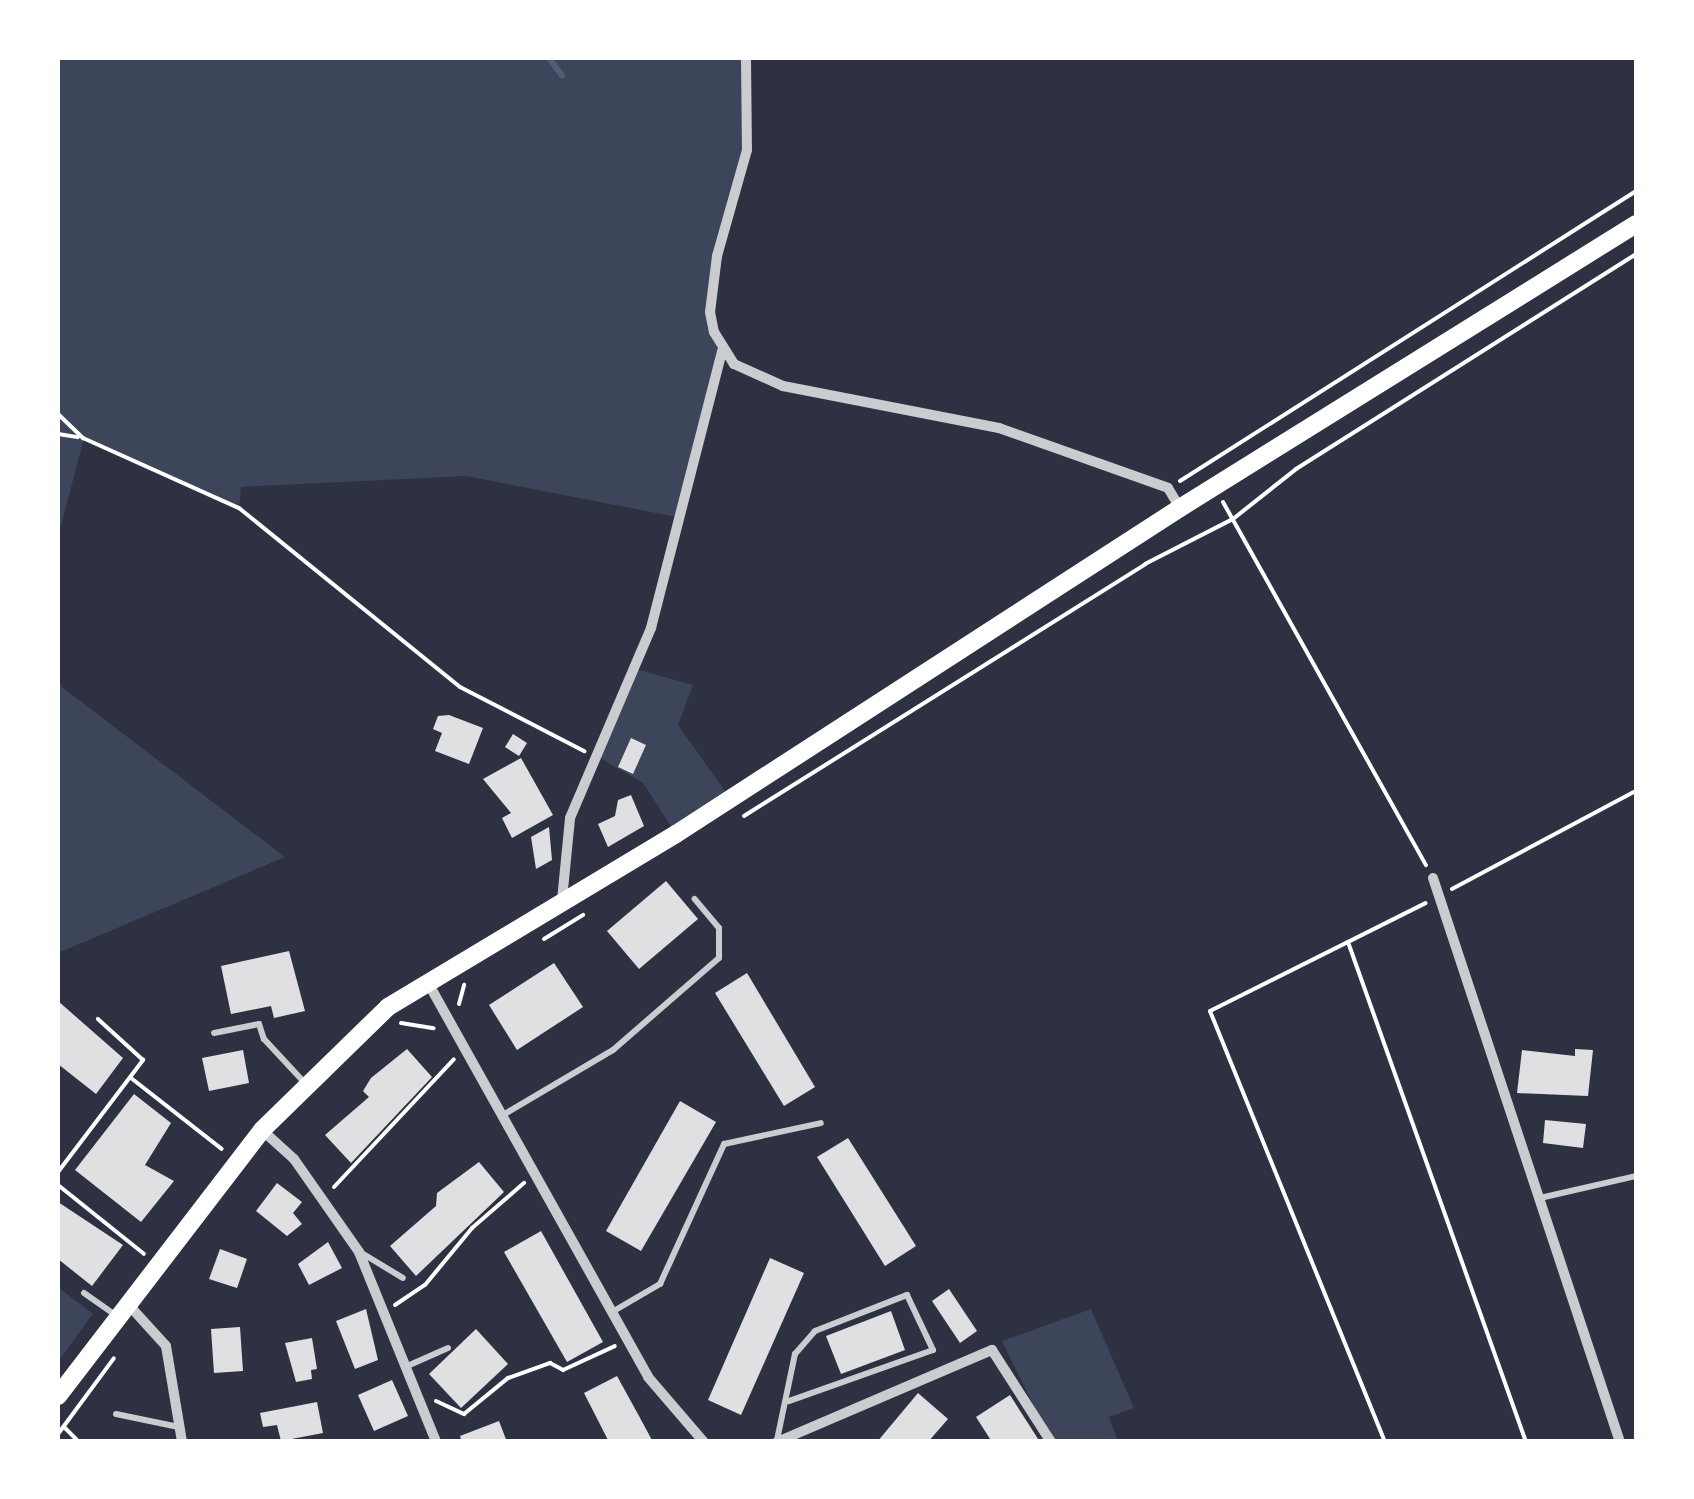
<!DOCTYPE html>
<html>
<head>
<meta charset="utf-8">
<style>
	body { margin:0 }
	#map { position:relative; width:1694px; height:1499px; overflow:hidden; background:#2d3142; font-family:"Titillium Web",sans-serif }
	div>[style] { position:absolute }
	.green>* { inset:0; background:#3c4559 }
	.stream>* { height:6px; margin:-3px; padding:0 3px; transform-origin:3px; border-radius:3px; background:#4f5d75 }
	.building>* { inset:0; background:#e0e0e3 }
	.path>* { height:4px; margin:-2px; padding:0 2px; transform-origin:2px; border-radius:2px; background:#fff }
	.service>* { height:6px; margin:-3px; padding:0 3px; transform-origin:3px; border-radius:3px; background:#caccd0 }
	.minor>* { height:10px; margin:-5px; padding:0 5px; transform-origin:5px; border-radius:5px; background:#caccd0 }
	.secondary>* { height:18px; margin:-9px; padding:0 9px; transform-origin:9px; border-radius:9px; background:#fff }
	span { translate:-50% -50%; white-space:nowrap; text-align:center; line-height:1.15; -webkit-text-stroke:10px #fff; paint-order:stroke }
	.frame { position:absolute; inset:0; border:60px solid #fff; pointer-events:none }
</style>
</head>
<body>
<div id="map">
	<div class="green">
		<i style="clip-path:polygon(58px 58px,746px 58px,751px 116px,711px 312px,722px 351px,682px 518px,466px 476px,241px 487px,239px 508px,84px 438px,58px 537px)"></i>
		<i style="clip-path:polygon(636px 669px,693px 685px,678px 725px,730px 798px,676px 834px,643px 783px,595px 755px)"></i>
		<i style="clip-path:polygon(58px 684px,285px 857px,58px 953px)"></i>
		<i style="clip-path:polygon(58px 1287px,93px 1314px,58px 1362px)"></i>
		<i style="clip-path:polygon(1091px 1309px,1134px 1408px,1109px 1417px,1118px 1441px,1051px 1441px,1002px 1341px)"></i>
	</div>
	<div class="stream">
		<i style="left:549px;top:58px;width:22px;rotate:54deg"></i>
	</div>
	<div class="building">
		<i style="clip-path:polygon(449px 715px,483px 728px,469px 764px,435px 751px,442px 733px,433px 729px,438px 716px)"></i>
		<i style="clip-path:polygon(513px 734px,527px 743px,519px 756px,505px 747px)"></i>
		<i style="clip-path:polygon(631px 738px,646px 745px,633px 774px,618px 767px)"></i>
		<i style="clip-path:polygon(521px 758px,553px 815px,512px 838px,502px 818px,511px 813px,483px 779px)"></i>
		<i style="clip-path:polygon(631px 795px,644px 826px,608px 847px,598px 824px,615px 816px,618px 800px)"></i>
		<i style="clip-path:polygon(549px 827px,552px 860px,536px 869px,531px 837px)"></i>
		<i style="clip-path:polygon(666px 881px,698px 919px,639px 969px,607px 931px)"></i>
		<i style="clip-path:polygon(289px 951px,305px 1011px,274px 1018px,271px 1006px,231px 1014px,221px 966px)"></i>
		<i style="clip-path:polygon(554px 963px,583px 1007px,517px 1050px,489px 1005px)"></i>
		<i style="clip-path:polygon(747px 973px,815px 1087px,784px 1106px,715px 993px)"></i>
		<i style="clip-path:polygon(58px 1001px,123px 1058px,96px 1094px,58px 1064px)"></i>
		<i style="clip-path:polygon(407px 1049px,432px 1077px,351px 1163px,325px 1135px,369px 1097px,363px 1091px,371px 1078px)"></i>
		<i style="clip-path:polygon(1575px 1049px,1593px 1050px,1588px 1096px,1517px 1093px,1522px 1050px,1575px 1056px)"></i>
		<i style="clip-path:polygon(243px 1050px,249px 1083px,209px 1091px,202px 1058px)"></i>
		<i style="clip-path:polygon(134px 1094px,171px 1123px,145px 1165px,174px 1181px,141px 1222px,75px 1170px)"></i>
		<i style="clip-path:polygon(680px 1101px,716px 1122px,641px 1251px,606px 1231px)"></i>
		<i style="clip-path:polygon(1545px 1120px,1586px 1124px,1583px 1148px,1543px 1143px)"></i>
		<i style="clip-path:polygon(848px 1138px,916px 1246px,885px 1266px,817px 1157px)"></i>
		<i style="clip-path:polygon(479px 1162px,504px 1192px,416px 1276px,390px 1246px,436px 1206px,437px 1193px)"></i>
		<i style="clip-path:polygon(277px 1183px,302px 1202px,293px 1213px,302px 1224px,287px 1236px,256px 1211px)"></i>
		<i style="clip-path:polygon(58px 1202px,123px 1245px,92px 1286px,58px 1259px)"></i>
		<i style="clip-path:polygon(541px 1231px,603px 1342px,567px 1362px,504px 1252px)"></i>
		<i style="clip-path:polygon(328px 1242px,342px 1268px,309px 1285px,298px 1264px)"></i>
		<i style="clip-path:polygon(220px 1249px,247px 1259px,237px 1288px,209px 1279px)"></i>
		<i style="clip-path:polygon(770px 1258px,804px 1273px,741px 1415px,708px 1400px)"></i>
		<i style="clip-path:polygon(949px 1289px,977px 1331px,960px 1343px,932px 1301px)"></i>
		<i style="clip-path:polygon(366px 1309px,378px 1360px,355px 1369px,336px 1321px)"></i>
		<i style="clip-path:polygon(891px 1311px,905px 1350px,841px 1374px,826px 1336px)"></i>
		<i style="clip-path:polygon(240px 1327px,243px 1371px,214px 1373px,211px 1329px)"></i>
		<i style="clip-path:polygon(476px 1329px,508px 1364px,461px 1408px,429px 1374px)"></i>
		<i style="clip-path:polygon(312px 1338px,317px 1369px,311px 1370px,312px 1379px,296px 1382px,285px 1343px)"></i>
		<i style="clip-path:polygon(617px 1376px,639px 1416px,653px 1442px,609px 1442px,584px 1393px)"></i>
		<i style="clip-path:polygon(392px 1380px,408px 1416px,374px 1431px,358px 1395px)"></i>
		<i style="clip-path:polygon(918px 1393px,948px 1419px,928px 1442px,877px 1442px)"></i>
		<i style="clip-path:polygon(1010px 1395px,1040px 1442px,992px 1442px,976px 1417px)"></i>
		<i style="clip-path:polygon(317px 1402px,323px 1433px,281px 1441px,277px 1425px,263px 1427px,260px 1413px)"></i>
		<i style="clip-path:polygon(499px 1421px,507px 1442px,462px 1442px,460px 1436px)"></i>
	</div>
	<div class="path">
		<i style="left:58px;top:414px;width:35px;rotate:44deg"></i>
		<i style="left:83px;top:438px;width:171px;rotate:24.2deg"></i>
		<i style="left:239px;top:508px;width:284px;rotate:39deg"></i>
		<i style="left:460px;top:687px;width:140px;rotate:27.3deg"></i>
		<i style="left:58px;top:434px;width:20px;rotate:9deg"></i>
		<i style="left:1180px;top:481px;width:540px;rotate:-32.45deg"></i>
		<i style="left:1223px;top:502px;width:416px;rotate:60.8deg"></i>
		<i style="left:1636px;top:791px;width:12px;rotate:90deg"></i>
		<i style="left:744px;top:816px;width:474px;rotate:-32.1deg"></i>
		<i style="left:1145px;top:564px;width:99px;rotate:-27.1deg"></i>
		<i style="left:1233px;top:519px;width:80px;rotate:-38.4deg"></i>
		<i style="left:1296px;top:469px;width:402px;rotate:-32.3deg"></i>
		<i style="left:1452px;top:889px;width:206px;rotate:-28.1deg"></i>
		<i style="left:544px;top:939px;width:46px;rotate:-31.6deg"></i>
		<i style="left:1348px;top:942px;width:531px;rotate:70.4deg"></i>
		<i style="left:459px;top:1004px;width:20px;rotate:-75deg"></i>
		<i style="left:401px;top:1023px;width:33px;rotate:9deg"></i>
		<i style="left:131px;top:1078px;width:115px;rotate:38deg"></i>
		<i style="left:58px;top:1172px;width:141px;rotate:-52.8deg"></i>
		<i style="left:143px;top:1060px;width:61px;rotate:-137.7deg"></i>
		<i style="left:58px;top:1185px;width:110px;rotate:38.7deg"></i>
		<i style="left:334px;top:1187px;width:175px;rotate:-46.8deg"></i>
		<i style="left:395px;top:1305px;width:36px;rotate:-34deg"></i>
		<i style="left:425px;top:1285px;width:74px;rotate:-50.5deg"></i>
		<i style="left:472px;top:1228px;width:69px;rotate:-40.9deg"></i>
		<i style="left:436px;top:1401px;width:31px;rotate:25deg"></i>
		<i style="left:464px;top:1414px;width:57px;rotate:-39.3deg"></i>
		<i style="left:508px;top:1378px;width:45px;rotate:-19.7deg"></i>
		<i style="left:550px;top:1363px;width:15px;rotate:28deg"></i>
		<i style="left:563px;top:1370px;width:57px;rotate:-24.8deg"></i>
		<i style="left:64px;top:1427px;width:21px;rotate:45deg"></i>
		<i style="left:58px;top:1434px;width:94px;rotate:-53.6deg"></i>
		<i style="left:1385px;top:1442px;width:465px;rotate:-112.1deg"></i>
		<i style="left:1210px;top:1011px;width:241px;rotate:-26.6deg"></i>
	</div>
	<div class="service">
		<i style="left:214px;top:1033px;width:46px;rotate:-11.3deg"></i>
		<i style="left:259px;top:1024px;width:16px;rotate:72deg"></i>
		<i style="left:264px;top:1039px;width:59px;rotate:47.1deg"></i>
		<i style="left:503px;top:1115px;width:128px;rotate:-30.6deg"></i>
		<i style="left:613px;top:1050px;width:140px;rotate:-41deg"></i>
		<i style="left:719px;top:958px;width:30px;rotate:-90deg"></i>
		<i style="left:719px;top:928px;width:38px;rotate:-130deg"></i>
		<i style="left:1540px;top:1198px;width:98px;rotate:-12.9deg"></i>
		<i style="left:360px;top:1252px;width:50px;rotate:31.2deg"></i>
		<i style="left:84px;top:1293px;width:39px;rotate:35deg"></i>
		<i style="left:612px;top:1312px;width:56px;rotate:-30.3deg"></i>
		<i style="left:660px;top:1284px;width:154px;rotate:-65.4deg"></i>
		<i style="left:724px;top:1144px;width:99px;rotate:-12.2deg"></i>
		<i style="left:405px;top:1367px;width:47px;rotate:-23.8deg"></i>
		<i style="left:116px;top:1414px;width:64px;rotate:11.7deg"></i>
		<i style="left:777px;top:1440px;width:88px;rotate:-78.2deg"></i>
		<i style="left:795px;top:1354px;width:30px;rotate:-49deg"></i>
		<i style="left:815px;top:1331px;width:99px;rotate:-21.4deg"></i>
		<i style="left:907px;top:1295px;width:61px;rotate:64.7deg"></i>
		<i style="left:933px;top:1350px;width:153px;rotate:160.5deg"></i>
	</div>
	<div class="minor">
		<i style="left:746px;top:58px;width:92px;rotate:89.4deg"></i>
		<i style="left:747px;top:150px;width:110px;rotate:105.8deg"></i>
		<i style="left:717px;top:256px;width:56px;rotate:97.1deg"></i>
		<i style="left:710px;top:312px;width:20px;rotate:79deg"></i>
		<i style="left:714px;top:332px;width:38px;rotate:58deg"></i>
		<i style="left:734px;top:364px;width:54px;rotate:24.2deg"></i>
		<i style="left:783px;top:386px;width:220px;rotate:11deg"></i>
		<i style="left:999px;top:428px;width:179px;rotate:19.5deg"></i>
		<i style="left:1168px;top:488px;width:23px;rotate:59deg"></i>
		<i style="left:1433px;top:878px;width:594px;rotate:71.66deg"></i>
		<i style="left:562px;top:900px;width:82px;rotate:-84.4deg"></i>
		<i style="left:570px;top:818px;width:207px;rotate:-66.9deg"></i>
		<i style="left:651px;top:628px;width:286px;rotate:-75.6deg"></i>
		<i style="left:427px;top:981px;width:453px;rotate:60.8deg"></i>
		<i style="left:648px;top:1377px;width:86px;rotate:49.3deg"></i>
		<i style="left:262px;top:1130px;width:43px;rotate:42.2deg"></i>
		<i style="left:294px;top:1159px;width:113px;rotate:55deg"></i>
		<i style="left:359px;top:1252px;width:205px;rotate:67.9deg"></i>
		<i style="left:127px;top:1303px;width:58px;rotate:47.8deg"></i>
		<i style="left:166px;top:1346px;width:97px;rotate:80.5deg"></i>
		<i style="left:777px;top:1442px;width:234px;rotate:-23.2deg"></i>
		<i style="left:992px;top:1350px;width:109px;rotate:57.3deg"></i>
	</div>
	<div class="secondary">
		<i style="left:58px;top:1396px;width:335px;rotate:-52.5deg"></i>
		<i style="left:262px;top:1130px;width:176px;rotate:-44.3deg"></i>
		<i style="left:388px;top:1007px;width:336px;rotate:-31deg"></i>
		<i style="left:676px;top:834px;width:600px;rotate:-32.9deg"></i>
		<i style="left:1180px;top:508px;width:537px;rotate:-31.91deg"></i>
	</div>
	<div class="frame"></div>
</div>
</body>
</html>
